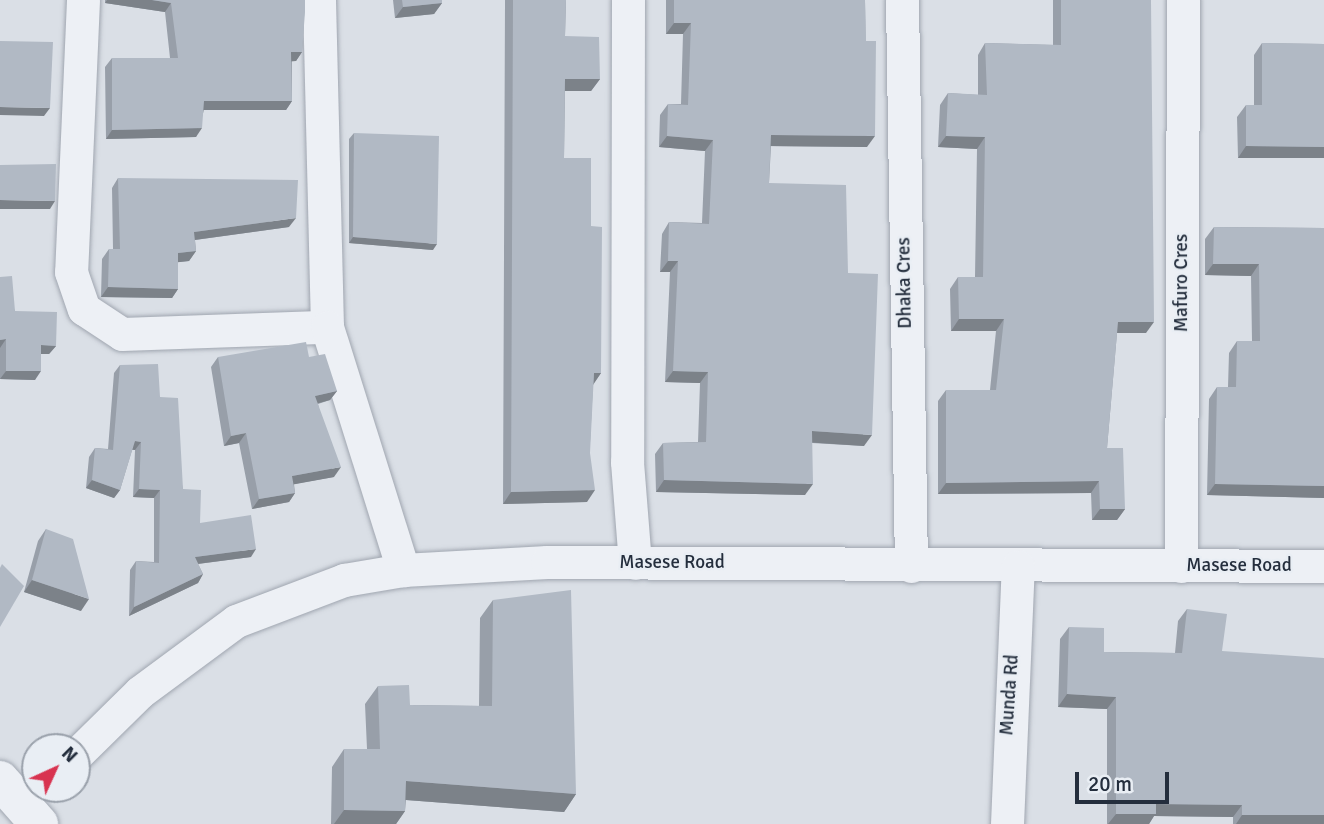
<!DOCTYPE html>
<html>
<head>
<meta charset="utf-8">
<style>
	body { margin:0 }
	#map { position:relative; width:1324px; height:824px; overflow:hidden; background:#dadfe6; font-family:Signika,sans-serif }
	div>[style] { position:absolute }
	.roads { filter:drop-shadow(0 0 2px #a0a6b0) drop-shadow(0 0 2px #a0a6b0) }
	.minor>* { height:33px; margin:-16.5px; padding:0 16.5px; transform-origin:16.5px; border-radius:16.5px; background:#edf0f5 }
	.tertiary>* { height:38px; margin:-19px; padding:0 19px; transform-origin:19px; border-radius:19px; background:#edf0f5 }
	.wall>* { inset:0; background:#989fa9 }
	.shaded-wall>* { inset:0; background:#7c8289 }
	.building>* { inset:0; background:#b1b9c4 }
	span { translate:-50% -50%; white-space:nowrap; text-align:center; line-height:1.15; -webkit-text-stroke:5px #e9eef4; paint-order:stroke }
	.street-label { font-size:19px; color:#242e3d }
	.north { position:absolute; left:21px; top:733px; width:70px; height:70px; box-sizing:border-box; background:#e9eef4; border:2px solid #9aa1ab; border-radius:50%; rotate:45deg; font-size:19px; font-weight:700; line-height:28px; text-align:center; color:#242e3d }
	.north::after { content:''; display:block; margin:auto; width:24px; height:32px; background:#d83350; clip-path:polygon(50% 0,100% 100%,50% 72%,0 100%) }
	.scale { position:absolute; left:1075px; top:772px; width:94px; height:32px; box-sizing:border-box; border:4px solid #242e3d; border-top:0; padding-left:9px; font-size:21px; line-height:24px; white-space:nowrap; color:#242e3d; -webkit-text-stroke:5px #e9eef4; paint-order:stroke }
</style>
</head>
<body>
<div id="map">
	<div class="roads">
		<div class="minor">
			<i style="left:83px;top:0;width:272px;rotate:92.5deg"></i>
			<i style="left:71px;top:272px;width:39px;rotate:71deg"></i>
			<i style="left:84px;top:309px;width:45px;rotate:33.3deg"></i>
			<i style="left:122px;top:334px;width:205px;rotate:-2deg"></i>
			<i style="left:319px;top:0;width:327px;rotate:88.6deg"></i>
			<i style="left:327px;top:327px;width:255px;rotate:72.6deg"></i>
			<i style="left:628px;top:0;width:462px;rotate:90.1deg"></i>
			<i style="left:627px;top:462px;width:101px;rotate:85.5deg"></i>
			<i style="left:902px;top:0;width:566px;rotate:89.09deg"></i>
			<i style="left:1181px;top:566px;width:566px;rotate:-89.8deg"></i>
			<i style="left:77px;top:754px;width:88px;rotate:-44.5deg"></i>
			<i style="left:140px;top:692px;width:119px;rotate:-36.5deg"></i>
			<i style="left:236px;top:621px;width:116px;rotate:-20.8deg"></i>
			<i style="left:344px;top:580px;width:60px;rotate:-9.6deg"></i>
			<i style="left:403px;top:570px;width:144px;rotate:-3.2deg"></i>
			<i style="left:547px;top:562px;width:777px;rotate:0.29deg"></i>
			<i style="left:1007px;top:824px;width:258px;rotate:-87.6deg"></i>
		</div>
		<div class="tertiary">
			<i style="left:0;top:780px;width:59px;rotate:48.4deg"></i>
		</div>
	</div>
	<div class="wall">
		<i style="clip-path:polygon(105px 0,305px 0,302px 52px,296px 61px,292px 61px,292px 101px,286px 110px,204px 110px,196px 137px,106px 139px,105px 67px,112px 58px,170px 58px,165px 12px,105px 3px)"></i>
		<i style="clip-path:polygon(393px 0,442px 0,442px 3px,434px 14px,395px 18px)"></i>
		<i style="clip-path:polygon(505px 0,566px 0,565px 36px,600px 79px,591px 91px,565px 91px,564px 158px,591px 226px,601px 373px,593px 384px,587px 502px,503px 504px)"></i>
		<i style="clip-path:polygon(666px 0,865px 0,867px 147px,771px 146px,769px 183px,848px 273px,864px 446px,812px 443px,805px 495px,656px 492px,655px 454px,663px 443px,698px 442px,700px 383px,665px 382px,670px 272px,660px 272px,662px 234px,669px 222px,702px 223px,705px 151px,659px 147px,660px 115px,668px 104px,681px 104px,683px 34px,666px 34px)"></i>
		<i style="clip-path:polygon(1053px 0,1151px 0,1146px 333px,1117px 333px,1107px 448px,1125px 509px,1117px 520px,1092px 520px,1091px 493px,938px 494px,938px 401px,946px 390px,990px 390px,996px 331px,951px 331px,950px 289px,958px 277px,975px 277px,977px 149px,938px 147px,940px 105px,948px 93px,978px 95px,978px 55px,985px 43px,1053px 45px)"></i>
		<i style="clip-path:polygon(1262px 43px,1324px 44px,1324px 158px,1238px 158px,1237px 117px,1246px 105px,1254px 105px,1254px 55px)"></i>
		<i style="clip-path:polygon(354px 133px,433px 250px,349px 243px,349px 139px)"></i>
		<i style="clip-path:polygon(118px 178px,289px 227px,195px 240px,196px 251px,189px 261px,178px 262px,178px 289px,172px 298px,101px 297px,102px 259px,109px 249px,113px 249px,112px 188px)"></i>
		<i style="clip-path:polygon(1214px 227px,1324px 228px,1324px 498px,1207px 495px,1209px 399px,1217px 387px,1228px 387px,1229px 353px,1237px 341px,1252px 341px,1251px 276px,1205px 275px,1205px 239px)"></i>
		<i style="clip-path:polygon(0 277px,15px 311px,56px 346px,49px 354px,41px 354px,35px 380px,0 379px)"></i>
		<i style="clip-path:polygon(218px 357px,309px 357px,337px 391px,330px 400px,318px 404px,334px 477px,294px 484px,295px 493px,289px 502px,252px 509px,239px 443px,224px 446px,211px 367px)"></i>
		<i style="clip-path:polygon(120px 365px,160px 397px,183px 489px,200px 523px,251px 557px,198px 564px,203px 574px,198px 583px,129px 616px,130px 570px,136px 561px,154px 562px,154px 498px,133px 497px,135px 450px,132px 450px,120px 490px,114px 498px,86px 488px,89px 457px,95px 448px,108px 449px,114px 373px)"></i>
		<i style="clip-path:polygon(46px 529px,81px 611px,24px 592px,38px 541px)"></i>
		<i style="clip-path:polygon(493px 600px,576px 794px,564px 812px,406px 800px,405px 811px,396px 824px,331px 824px,332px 767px,344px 749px,367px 749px,365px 704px,378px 686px,410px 705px,479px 706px,480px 618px)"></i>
		<i style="clip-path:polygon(1187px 609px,1222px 651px,1324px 824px,1233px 824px,1233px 817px,1154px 816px,1149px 824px,1107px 824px,1107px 709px,1058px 707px,1060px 639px,1069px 627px,1104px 652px,1175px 653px,1178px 621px)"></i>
	</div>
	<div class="shaded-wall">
		<i style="clip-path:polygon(107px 0,152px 0,171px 3px,165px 12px,105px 3px)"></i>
		<i style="clip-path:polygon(442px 3px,434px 14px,395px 18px,403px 7px)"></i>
		<i style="clip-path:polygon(674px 23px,691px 23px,683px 34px,666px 34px)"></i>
		<i style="clip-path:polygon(291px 52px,302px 52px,296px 61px,285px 62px)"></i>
		<i style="clip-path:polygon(565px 79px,600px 79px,591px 91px,557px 91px)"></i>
		<i style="clip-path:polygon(204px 101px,292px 101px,286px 110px,198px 110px)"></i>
		<i style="clip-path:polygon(0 107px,50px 108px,44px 116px,0 115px)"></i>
		<i style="clip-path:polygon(202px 128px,196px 137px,106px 139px,112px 130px)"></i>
		<i style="clip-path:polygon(771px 135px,875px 136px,867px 147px,763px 146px)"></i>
		<i style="clip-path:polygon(667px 136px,713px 140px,705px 151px,659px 147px)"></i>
		<i style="clip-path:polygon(946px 136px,985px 137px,977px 149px,938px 147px)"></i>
		<i style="clip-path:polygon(1246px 146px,1324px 147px,1324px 158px,1238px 158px)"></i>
		<i style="clip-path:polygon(0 200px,55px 201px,50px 209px,0 209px)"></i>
		<i style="clip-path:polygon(296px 218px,289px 227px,187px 241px,194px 232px)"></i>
		<i style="clip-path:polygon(353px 237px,437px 244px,433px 250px,349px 243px)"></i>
		<i style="clip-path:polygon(196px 251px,189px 261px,171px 263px,178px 253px)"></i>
		<i style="clip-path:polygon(668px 261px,678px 261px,670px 272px,660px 272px)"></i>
		<i style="clip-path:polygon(1213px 264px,1259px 264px,1251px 276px,1205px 275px)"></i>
		<i style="clip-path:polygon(108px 287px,178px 289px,172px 298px,101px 297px)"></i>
		<i style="clip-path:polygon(959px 319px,1004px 319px,996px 331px,951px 331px)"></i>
		<i style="clip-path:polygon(1118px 322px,1154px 322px,1146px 333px,1110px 333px)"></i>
		<i style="clip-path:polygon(6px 339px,0 348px,0 340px)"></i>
		<i style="clip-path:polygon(41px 345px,56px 346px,49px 354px,35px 354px)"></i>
		<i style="clip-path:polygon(6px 371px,41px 371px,35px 380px,0 379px)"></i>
		<i style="clip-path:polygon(673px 371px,708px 372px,700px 383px,665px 382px)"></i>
		<i style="clip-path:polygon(594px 373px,601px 373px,593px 385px)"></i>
		<i style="clip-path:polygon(337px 391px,330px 400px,308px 406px,315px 396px)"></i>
		<i style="clip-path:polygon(812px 431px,872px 435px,864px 446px,804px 442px)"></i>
		<i style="clip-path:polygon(246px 433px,239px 443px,224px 446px,231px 436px)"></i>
		<i style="clip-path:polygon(135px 441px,141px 442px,135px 450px,129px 449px)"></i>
		<i style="clip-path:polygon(341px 467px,334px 477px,285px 486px,292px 476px)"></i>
		<i style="clip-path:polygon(92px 480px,120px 490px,114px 498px,86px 488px)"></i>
		<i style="clip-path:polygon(664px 480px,813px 484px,805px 495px,656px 492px)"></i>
		<i style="clip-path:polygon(1099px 481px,1091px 493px,938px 494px,946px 483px)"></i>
		<i style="clip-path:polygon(1215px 484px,1324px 486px,1324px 498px,1207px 495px)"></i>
		<i style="clip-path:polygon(139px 489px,160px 490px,154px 498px,133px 497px)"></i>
		<i style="clip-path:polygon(595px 490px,587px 502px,503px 504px,511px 492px)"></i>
		<i style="clip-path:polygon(295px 493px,289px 502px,252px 509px,259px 499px)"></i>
		<i style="clip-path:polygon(1100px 509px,1125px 509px,1117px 520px,1092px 520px)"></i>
		<i style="clip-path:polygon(256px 549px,251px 557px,189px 565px,195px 557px)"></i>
		<i style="clip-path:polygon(203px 574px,198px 583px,129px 616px,134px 607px)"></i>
		<i style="clip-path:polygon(32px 580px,89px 599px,81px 611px,24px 592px)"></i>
		<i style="clip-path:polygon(1067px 694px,1116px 697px,1107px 709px,1058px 707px)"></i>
		<i style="clip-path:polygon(406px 781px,576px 794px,564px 812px,393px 799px)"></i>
		<i style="clip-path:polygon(1156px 804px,1242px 805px,1233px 817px,1154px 816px,1149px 824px,1108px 824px,1116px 814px)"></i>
		<i style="clip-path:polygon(344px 810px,405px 811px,396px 824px,334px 824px)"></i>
		<i style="clip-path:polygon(1242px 815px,1324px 815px,1324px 824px,1236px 824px)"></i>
	</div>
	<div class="building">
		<i style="clip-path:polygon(152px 0,305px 0,305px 12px,302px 52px,291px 52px,292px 101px,204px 101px,202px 128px,112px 130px,112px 58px,178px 58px,171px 3px)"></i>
		<i style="clip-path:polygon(402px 0,442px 0,442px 3px,403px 7px)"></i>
		<i style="clip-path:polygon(513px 0,566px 0,565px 36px,599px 37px,600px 79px,565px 79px,564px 158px,591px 158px,591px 226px,602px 227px,601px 373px,594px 373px,590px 453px,595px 490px,511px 492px)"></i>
		<i style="clip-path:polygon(674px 0,865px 0,866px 41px,876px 41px,875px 136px,771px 135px,769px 183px,846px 185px,848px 273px,878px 274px,872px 435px,812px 431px,813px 484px,664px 480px,663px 443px,706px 442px,708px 372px,673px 371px,678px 261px,668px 261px,669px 222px,709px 224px,713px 140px,667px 136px,668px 104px,688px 105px,691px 23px,674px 23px)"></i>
		<i style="clip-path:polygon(1061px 0,1151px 0,1154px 322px,1118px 322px,1107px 448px,1123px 448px,1125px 509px,1100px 509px,1099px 481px,946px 483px,946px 390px,996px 390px,1004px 319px,959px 319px,958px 277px,983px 277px,985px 137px,946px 136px,948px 93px,987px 95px,985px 43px,1061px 45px)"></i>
		<i style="clip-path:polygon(0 41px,53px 42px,50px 108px,0 107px)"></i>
		<i style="clip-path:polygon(1262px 43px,1324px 44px,1324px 147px,1246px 146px,1246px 105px,1262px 105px)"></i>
		<i style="clip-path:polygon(354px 133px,439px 136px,437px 244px,353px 237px)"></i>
		<i style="clip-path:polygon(56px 164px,55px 201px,0 200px,0 165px)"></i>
		<i style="clip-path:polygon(118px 178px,298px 180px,296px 218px,194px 232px,196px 251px,178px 253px,178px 289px,108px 287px,109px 249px,120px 249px)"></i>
		<i style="clip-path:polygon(1214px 227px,1324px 228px,1324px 486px,1215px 484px,1217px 387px,1236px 387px,1237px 341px,1260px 341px,1259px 264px,1213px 264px)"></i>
		<i style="clip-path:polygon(12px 276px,15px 311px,57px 312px,56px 346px,41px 345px,41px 371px,6px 371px,6px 339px,0 340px,0 277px)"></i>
		<i style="clip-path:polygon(306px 342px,309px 357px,325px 354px,337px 391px,315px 396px,341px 467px,292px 476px,295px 493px,259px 499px,246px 433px,231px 436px,218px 357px)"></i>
		<i style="clip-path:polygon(158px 364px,160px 397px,178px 398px,183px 489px,201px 490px,200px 523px,251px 515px,256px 549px,195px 557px,203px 574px,134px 607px,136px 561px,159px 563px,160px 490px,139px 489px,141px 442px,135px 441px,120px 490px,92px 480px,95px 448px,113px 450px,120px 365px)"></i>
		<i style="clip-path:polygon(46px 529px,73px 539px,89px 599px,32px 580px)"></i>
		<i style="clip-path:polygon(2px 564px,24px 586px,0 627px,0 568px)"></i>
		<i style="clip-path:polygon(571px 590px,576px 794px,406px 781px,405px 811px,344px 810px,344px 749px,380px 749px,378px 686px,409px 685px,410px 705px,492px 706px,493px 600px)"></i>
		<i style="clip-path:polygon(1187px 609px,1227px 614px,1222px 651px,1324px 658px,1324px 815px,1242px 815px,1242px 805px,1156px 804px,1156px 814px,1116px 814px,1116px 697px,1067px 694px,1069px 627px,1104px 628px,1104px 652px,1182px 653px)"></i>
	</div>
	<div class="street-label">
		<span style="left:905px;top:283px;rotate:-91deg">Dhaka Cres</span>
		<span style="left:1182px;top:283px;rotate:-90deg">Mafuro Cres</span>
		<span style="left:672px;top:563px">Masese Road</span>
		<span style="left:1239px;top:566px">Masese Road</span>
		<span style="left:1010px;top:695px;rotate:-86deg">Munda Rd</span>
	</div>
	<div class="north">N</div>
	<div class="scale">20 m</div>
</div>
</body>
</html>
